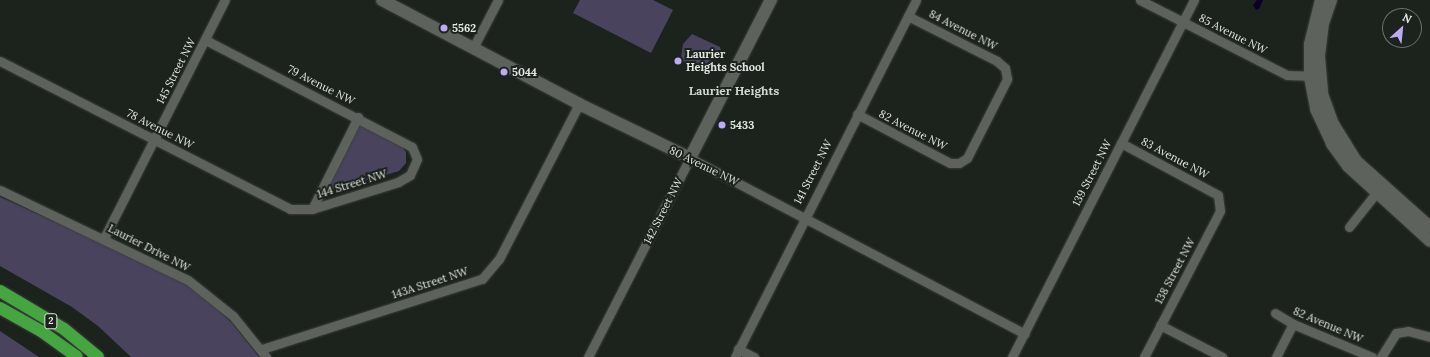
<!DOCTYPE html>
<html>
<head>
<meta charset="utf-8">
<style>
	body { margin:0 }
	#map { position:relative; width:1430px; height:357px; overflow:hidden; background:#1c221c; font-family:Lora,serif }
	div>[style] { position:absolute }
	.green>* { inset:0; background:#49435e }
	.water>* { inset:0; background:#0d0123 }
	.roads { filter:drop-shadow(0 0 1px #3c403b) drop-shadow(0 0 1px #3c403b) }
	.street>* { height:9px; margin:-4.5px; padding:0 4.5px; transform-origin:4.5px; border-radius:4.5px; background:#5d635c }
	.secondary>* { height:12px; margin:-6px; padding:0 6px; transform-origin:6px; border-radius:6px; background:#5d635c }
	.highway>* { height:12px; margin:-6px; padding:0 6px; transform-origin:6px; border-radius:6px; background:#45a641 }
	.dots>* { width:11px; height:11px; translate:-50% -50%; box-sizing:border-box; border:2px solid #1c221c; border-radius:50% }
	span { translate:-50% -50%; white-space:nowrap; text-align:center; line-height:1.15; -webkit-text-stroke:4px #1c221c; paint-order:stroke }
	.shield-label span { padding:1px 3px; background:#1c221c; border:1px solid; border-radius:3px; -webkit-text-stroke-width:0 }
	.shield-label { font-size:10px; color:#e2e6e2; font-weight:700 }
	.poi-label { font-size:11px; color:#e2e6e2; font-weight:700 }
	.left { translate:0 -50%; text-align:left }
	.street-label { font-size:11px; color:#e2e6e2 }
	.neighbourhood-label { font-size:12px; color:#d0d8cf; font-weight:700 }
	.north { position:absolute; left:1382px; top:8px; width:40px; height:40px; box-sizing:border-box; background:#1c221c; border:1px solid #6b706b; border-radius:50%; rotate:27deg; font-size:11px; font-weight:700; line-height:16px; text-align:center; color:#e2e6e2 }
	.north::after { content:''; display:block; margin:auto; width:14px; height:18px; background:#bbaaf6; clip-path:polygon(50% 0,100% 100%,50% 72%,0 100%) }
</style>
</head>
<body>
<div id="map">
	<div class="green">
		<i style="clip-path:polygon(580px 0,653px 0,673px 10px,651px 53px,573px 13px)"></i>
		<i style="clip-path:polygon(692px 34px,720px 47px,721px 50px,709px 72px,691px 71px,681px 58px,683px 44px)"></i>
		<i style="clip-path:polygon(360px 124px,402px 147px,406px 152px,406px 163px,399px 171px,326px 193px)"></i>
		<i style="clip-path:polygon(0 197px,174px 276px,206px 299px,232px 323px,259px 357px,131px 357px,98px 326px,72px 307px,0 266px)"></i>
		<i style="clip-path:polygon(0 331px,39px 357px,0 357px)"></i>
	</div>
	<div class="water">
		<i style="clip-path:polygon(1257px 0,1263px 0,1259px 9px,1256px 10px,1253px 5px)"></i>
	</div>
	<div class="roads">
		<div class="street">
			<i style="left:1140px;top:0;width:165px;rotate:27deg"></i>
			<i style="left:1287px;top:75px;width:29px;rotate:2deg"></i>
			<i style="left:473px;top:48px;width:54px;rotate:-62.5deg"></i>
			<i style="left:0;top:61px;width:326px;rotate:27deg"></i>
			<i style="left:290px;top:209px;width:22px"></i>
			<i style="left:312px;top:209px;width:90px;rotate:-17.4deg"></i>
			<i style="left:398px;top:182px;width:14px;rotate:-30deg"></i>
			<i style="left:410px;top:175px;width:17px;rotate:-66deg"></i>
			<i style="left:417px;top:159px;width:13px;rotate:-113deg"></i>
			<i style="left:412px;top:147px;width:232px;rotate:-152.6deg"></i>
			<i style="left:857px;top:114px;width:105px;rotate:27.8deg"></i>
			<i style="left:950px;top:163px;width:9px"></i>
			<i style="left:959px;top:163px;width:9px;rotate:-32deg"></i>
			<i style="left:967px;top:158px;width:89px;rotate:-63.1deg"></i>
			<i style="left:1007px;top:79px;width:11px;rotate:-100deg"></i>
			<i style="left:1005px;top:68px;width:11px;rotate:-139deg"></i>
			<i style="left:997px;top:61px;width:100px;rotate:-153.2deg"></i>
			<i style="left:1121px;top:143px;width:110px;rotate:28.2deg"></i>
			<i style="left:1218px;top:195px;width:16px;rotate:83deg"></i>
			<i style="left:1220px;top:211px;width:165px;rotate:117.5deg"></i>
			<i style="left:0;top:190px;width:208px;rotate:25.6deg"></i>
			<i style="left:188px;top:280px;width:58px;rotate:38.7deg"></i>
			<i style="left:233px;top:316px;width:53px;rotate:51.2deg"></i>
			<i style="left:312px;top:209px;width:103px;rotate:-63.4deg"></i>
			<i style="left:1349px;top:227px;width:50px;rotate:-51.5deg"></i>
			<i style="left:104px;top:238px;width:267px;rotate:-63.1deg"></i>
			<i style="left:1275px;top:313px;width:21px;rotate:31deg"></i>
			<i style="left:1293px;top:324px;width:86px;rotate:22.7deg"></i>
			<i style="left:1160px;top:325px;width:70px;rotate:27.3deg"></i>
			<i style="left:262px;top:349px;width:231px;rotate:-17.7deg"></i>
			<i style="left:482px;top:279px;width:26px;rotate:-50deg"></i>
			<i style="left:499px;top:259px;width:174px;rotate:-62.7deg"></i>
			<i style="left:738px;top:349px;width:18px;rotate:27deg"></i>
			<i style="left:588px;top:357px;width:224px;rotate:-62.9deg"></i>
			<i style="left:690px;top:158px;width:378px;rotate:27.7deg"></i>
			<i style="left:735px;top:357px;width:400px;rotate:-63.1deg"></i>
			<i style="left:1012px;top:357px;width:401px;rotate:-63deg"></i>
			<i style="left:1276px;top:357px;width:37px;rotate:-63deg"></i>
			<i style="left:1381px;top:357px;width:28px;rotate:-58deg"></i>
			<i style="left:1396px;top:333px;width:12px;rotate:-9deg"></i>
			<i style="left:1408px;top:331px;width:23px;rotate:15deg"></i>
		</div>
		<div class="secondary">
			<i style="left:382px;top:0;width:223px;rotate:27.8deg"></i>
			<i style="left:579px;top:104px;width:123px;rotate:25.9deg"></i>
			<i style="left:690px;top:158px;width:178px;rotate:-62.9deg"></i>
			<i style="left:1321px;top:0;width:45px;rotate:104deg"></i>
			<i style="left:1310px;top:44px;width:33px;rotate:90deg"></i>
			<i style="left:1310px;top:77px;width:33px;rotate:79deg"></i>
			<i style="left:1316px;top:109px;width:38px;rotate:65deg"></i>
			<i style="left:1332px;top:144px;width:27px;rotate:54deg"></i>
			<i style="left:1348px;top:166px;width:111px;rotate:42.4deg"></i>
			<i style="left:1331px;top:0;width:24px;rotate:109deg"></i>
			<i style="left:1323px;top:23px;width:34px;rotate:97deg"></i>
			<i style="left:1319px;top:57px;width:37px;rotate:85deg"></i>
			<i style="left:1322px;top:94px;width:32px;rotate:70deg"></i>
			<i style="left:1333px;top:124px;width:44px;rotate:58.1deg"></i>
			<i style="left:1356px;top:161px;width:99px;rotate:41.7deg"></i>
		</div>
		<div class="highway">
			<i style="left:0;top:291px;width:74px;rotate:30.7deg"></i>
			<i style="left:64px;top:329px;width:44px;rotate:39.5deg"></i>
			<i style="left:0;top:308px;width:47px;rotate:29.3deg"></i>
			<i style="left:41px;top:331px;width:44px;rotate:35.8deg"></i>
		</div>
	</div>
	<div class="dots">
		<i style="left:444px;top:28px;background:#bbaaf6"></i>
		<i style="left:678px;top:61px;background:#bbaaf6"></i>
		<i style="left:504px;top:72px;background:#bbaaf6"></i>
		<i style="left:722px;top:125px;background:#bbaaf6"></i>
	</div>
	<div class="shield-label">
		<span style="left:51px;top:321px">2</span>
	</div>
	<div class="poi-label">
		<span class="left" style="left:452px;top:28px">5562</span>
		<span class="left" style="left:686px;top:61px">Laurier<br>Heights School</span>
		<span class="left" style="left:512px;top:72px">5044</span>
		<span class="left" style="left:730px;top:125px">5433</span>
	</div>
	<div class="street-label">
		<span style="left:963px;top:30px;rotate:27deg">84 Avenue NW</span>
		<span style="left:1233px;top:34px;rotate:27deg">85 Avenue NW</span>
		<span style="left:176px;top:71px;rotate:-63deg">145 Street NW</span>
		<span style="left:321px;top:85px;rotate:27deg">79 Avenue NW</span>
		<span style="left:160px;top:129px;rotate:27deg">78 Avenue NW</span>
		<span style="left:913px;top:130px;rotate:27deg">82 Avenue NW</span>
		<span style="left:1175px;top:158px;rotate:28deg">83 Avenue NW</span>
		<span style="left:704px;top:166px;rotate:26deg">80 Avenue NW</span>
		<span style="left:813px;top:172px;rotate:-63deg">141 Street NW</span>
		<span style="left:1092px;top:173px;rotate:-63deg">139 Street NW</span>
		<span style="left:352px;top:184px;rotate:-17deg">144 Street NW</span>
		<span style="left:663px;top:211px;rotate:-63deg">142 Street NW</span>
		<span style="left:149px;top:248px;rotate:27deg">Laurier Drive NW</span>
		<span style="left:1175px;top:271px;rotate:-62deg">138 Street NW</span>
		<span style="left:430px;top:283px;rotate:-18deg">143A Street NW</span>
		<span style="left:1328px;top:325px;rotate:23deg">82 Avenue NW</span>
	</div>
	<div class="neighbourhood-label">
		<span style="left:734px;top:91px">Laurier Heights</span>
	</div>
	<div class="north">N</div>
</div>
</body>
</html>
